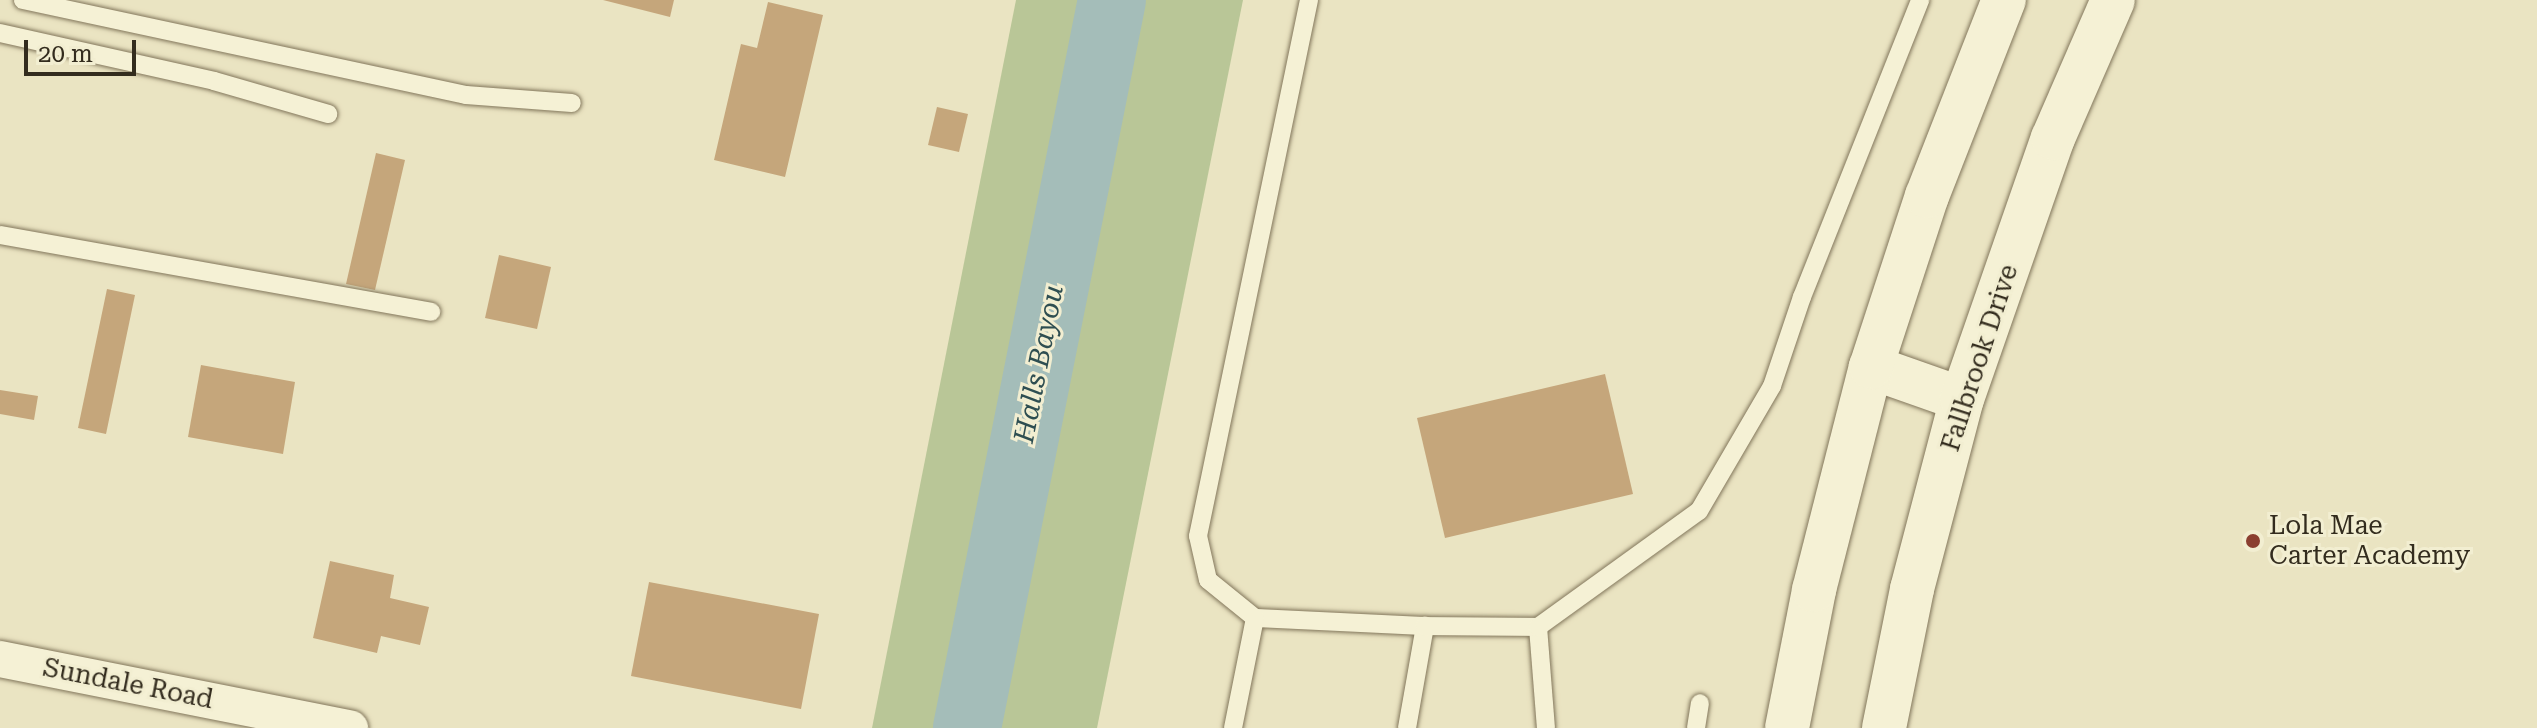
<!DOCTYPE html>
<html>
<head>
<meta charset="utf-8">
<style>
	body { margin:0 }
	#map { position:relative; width:2537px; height:728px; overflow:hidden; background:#eae4c2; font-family:"Roboto Serif",serif }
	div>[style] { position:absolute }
	.green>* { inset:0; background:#b9c697 }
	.river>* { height:68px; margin:-34px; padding:0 34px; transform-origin:34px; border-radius:34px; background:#a4bdb9 }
	.building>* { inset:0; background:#c5a67b }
	.roads { filter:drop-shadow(0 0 2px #82765b) drop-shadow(0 0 2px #82765b) }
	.service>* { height:18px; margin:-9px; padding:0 9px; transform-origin:9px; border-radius:9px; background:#f5f1d5 }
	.minor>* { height:36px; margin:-18px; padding:0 18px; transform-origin:18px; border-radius:18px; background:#f5f1d5 }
	.secondary>* { height:44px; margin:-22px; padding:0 22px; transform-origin:22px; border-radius:22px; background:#f5f1d5 }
	.dots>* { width:22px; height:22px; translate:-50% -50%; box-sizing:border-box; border:4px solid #f2eed1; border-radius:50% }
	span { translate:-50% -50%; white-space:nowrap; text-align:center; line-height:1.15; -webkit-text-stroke:6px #f2eed1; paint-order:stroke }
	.street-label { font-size:26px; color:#332c1e }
	.poi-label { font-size:26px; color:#332c1e }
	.left { translate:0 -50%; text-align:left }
	.water-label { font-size:28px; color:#2e4e51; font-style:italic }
	.scale { position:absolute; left:24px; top:40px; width:112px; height:36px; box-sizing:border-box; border:4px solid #332c1e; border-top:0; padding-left:10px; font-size:24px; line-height:28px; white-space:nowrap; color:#332c1e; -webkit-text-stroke:6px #f2eed1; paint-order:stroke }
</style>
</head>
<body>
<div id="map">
	<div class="green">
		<i style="clip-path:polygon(1016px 0,1243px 0,1097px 728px,872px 728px)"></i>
	</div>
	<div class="river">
		<i style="left:967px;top:728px;width:742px;rotate:-78.74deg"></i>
	</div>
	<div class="building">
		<i style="clip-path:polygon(603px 0,674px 0,670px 17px)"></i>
		<i style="clip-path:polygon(768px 2px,823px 15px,785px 177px,714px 160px,741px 44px,757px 48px)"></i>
		<i style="clip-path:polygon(937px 107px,968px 114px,959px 152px,928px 145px)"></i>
		<i style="clip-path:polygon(376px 153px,405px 160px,375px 290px,346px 284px)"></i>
		<i style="clip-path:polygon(499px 255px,551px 267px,537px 329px,485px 318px)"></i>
		<i style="clip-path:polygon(107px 289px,135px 295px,106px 434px,78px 428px)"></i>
		<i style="clip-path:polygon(201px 365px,295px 382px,283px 454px,188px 437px)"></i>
		<i style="clip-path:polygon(1605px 374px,1633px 494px,1445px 538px,1417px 418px)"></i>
		<i style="clip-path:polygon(0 390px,38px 396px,34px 420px,0 414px)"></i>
		<i style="clip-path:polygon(330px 561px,394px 575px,390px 598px,429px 607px,420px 645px,381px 636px,377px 653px,313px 638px)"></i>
		<i style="clip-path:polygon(649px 582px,819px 614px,801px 709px,631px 676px)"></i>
	</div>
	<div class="roads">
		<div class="service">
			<i style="left:23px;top:0;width:453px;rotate:12.1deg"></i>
			<i style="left:466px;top:95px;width:106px;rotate:4.3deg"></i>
			<i style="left:0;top:33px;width:219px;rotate:12.6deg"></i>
			<i style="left:214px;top:81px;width:119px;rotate:16.1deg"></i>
			<i style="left:0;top:235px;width:438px;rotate:10.1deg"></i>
			<i style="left:1255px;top:618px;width:170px;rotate:2.7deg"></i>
			<i style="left:1538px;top:627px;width:101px;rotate:85.5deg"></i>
			<i style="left:1233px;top:728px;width:112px;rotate:-78.7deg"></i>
			<i style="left:1255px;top:618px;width:60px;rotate:-141deg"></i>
			<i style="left:1208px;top:580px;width:45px;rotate:-102.8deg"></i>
			<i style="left:1198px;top:536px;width:547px;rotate:-78.3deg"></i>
			<i style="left:1407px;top:728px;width:104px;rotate:-80deg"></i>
			<i style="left:1425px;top:626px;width:113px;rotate:0.5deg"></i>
			<i style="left:1538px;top:627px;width:198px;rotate:-35.8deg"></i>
			<i style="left:1699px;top:511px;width:145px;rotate:-59.7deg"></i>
			<i style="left:1772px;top:386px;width:94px;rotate:-71.4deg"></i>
			<i style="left:1802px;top:297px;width:320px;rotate:-68.3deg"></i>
			<i style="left:1696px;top:728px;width:25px;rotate:-81deg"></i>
		</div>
		<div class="minor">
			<i style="left:0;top:659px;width:357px;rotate:11.2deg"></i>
		</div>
		<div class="secondary">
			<i style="left:1871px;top:367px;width:96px;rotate:19.4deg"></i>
			<i style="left:1787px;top:728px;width:141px;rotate:-78.9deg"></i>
			<i style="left:1814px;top:590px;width:230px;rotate:-75.7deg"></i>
			<i style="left:1871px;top:367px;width:180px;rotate:-71.9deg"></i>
			<i style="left:1927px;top:196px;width:211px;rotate:-68.6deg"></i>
			<i style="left:1884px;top:728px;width:142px;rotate:-78.6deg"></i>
			<i style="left:1912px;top:589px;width:196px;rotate:-75.3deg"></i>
			<i style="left:1962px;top:399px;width:276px;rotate:-70.8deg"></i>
			<i style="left:2053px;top:138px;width:150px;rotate:-66.5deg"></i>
		</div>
	</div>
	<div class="dots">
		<i style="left:2253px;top:541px;background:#8b3f30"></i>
	</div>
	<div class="street-label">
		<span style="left:1980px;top:358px;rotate:-72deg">Fallbrook Drive</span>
		<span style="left:128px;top:684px;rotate:11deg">Sundale Road</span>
	</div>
	<div class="poi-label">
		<span class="left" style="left:2269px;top:541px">Lola Mae<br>Carter Academy</span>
	</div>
	<div class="water-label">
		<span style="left:1039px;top:364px;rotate:-79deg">Halls Bayou</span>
	</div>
	<div class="scale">20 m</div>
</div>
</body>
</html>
